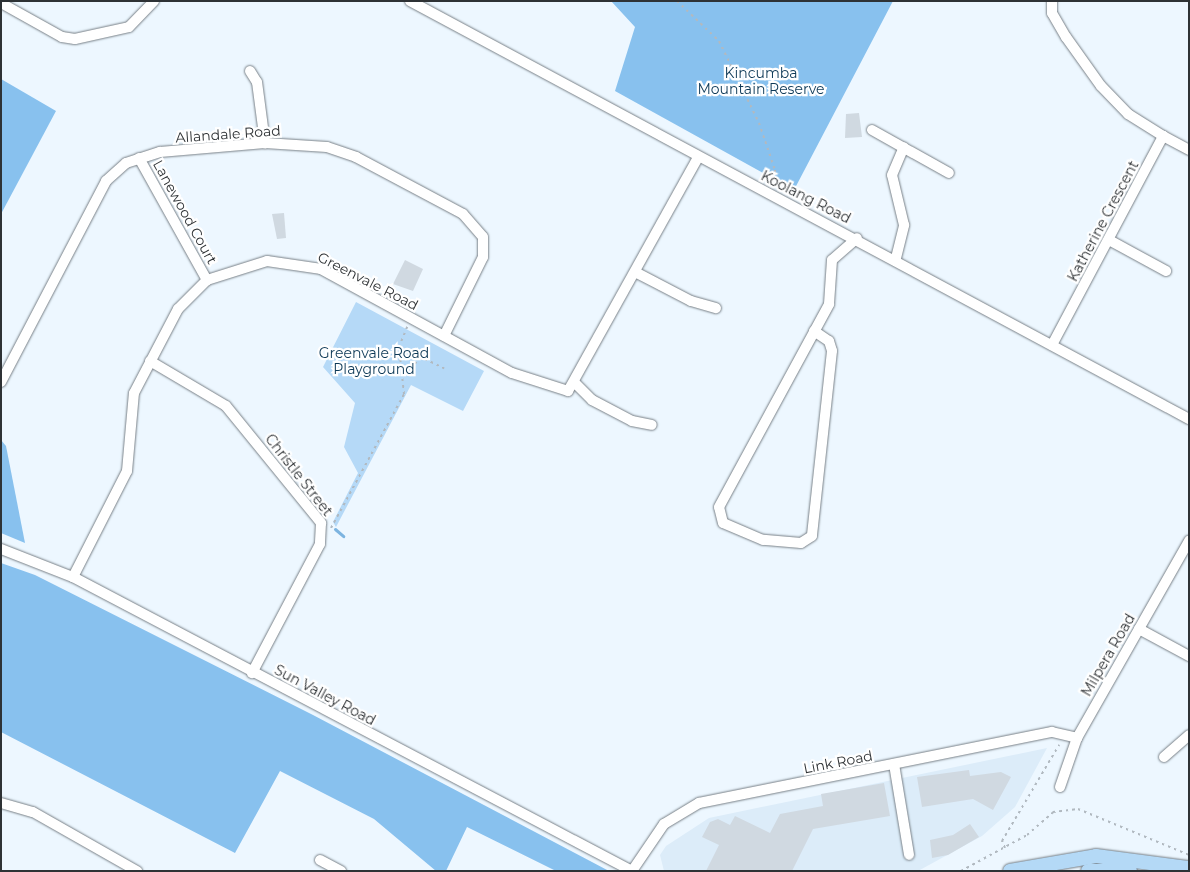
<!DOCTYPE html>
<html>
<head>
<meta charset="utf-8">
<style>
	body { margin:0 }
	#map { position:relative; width:1190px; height:872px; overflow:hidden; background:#edf7ff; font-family:Montserrat,sans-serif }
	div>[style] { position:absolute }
	.built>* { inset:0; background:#dcecf9 }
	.green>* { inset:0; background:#b5d9f7 }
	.forest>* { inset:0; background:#88c1ee }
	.stream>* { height:3px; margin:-1.5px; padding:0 1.5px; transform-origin:1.5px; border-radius:1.5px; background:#7cb4e0 }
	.building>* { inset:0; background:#d0d9e1 }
	.path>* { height:2px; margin-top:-1px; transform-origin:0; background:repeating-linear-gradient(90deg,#b1b9c0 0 2.5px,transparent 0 6.5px) }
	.roads { filter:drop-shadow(0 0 1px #788087) drop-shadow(0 0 1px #788087) }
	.minor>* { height:10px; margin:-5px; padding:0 5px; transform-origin:5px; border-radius:5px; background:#fff }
	.major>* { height:14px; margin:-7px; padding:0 7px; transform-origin:7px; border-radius:7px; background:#b4d9f6 }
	span { translate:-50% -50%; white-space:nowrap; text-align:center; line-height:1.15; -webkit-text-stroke:4.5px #fff; paint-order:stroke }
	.park-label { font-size:14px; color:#0d3957 }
	.street-label { font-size:14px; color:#2e3235 }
	.frame { position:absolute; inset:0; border:2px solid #2e3235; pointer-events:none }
</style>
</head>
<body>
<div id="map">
	<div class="built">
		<i style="clip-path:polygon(1047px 748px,1015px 807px,982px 836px,918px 871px,664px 871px,660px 855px,666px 846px,709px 818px)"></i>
	</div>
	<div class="green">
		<i style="clip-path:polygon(356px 302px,484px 371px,463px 411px,411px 385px,336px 527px,333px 522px,358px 473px,344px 447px,355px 403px,323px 367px)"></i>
	</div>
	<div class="forest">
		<i style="clip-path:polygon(611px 1px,893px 1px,794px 190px,615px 91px,635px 27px)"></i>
		<i style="clip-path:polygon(1px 79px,56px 111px,1px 214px)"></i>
		<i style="clip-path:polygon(1px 440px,6px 446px,25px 543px,1px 533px)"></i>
		<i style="clip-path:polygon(1px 563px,35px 575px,313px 715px,609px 871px,556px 871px,467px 827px,446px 871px,436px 871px,374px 819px,280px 771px,235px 853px,1px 732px)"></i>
	</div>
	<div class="stream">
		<i style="left:335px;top:529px;width:11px;rotate:41deg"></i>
	</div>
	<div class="building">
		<i style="clip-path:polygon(859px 113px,862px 137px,845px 138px,846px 114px)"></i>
		<i style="clip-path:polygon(284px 213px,286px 238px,277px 239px,272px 214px)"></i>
		<i style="clip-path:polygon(405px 260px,423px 269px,413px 291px,393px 284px)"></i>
		<i style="clip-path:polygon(969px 770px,970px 776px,1001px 772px,1011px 777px,993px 810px,973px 799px,922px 807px,917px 777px)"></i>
		<i style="clip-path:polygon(884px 783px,890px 816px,813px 829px,792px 871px,706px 871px,719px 845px,702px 837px,710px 822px,718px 819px,730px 825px,735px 816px,770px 833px,780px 814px,823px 806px,821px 794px)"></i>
		<i style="clip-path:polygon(970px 824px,979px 837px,948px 855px,932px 858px,930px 840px,953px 835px)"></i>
	</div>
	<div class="path">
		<i style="left:677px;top:1px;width:58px;rotate:43.6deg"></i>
		<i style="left:719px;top:41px;width:91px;rotate:64deg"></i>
		<i style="left:759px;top:123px;width:50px;rotate:71.2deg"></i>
		<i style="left:775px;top:170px;width:14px;rotate:94deg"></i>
		<i style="left:399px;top:347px;width:23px;rotate:47deg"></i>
		<i style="left:415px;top:364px;width:9px;rotate:-63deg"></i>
		<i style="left:419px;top:356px;width:28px;rotate:26deg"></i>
		<i style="left:331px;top:528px;width:153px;rotate:-61.4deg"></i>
		<i style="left:404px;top:394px;width:47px;rotate:-96.1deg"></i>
		<i style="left:399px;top:347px;width:22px;rotate:-68deg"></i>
		<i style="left:1005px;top:848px;width:8px;rotate:-113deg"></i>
		<i style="left:1002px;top:841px;width:112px;rotate:-59.3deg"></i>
		<i style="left:961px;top:871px;width:75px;rotate:-28.6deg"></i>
		<i style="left:1027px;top:835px;width:35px;rotate:-41deg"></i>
		<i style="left:1053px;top:812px;width:25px;rotate:-7deg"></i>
		<i style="left:1078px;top:809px;width:120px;rotate:22.5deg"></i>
	</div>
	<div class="roads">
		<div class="minor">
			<i style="left:410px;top:1px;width:884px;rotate:28.22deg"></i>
			<i style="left:1052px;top:1px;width:12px;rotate:90deg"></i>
			<i style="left:1052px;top:13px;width:28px;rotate:60deg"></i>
			<i style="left:1066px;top:37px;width:60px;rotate:54.5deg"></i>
			<i style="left:1101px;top:86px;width:39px;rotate:46deg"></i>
			<i style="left:1128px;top:114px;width:41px;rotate:32.2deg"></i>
			<i style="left:1px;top:3px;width:70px;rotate:29.1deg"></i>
			<i style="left:62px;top:37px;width:13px;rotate:9deg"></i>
			<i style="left:75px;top:39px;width:55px;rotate:-12.5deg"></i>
			<i style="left:129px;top:27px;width:36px;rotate:-46deg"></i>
			<i style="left:250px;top:71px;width:13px;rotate:58deg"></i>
			<i style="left:257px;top:82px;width:62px;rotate:82.5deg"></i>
			<i style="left:872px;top:130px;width:88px;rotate:29.2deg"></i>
			<i style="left:139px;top:158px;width:140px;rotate:60.9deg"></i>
			<i style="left:1109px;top:240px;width:65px;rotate:28.5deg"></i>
			<i style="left:896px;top:258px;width:34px;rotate:-76deg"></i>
			<i style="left:904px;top:225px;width:51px;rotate:-103.5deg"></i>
			<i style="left:892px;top:175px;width:30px;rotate:-67deg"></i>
			<i style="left:637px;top:273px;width:61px;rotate:27.4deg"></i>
			<i style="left:691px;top:301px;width:26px;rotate:16deg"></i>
			<i style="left:814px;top:331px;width:18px;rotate:34deg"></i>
			<i style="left:829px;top:341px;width:10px;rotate:73deg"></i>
			<i style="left:832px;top:351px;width:186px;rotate:96.2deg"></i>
			<i style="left:812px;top:536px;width:13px;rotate:148deg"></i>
			<i style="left:801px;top:543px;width:38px;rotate:-175deg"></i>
			<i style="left:763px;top:540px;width:43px;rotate:-157deg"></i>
			<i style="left:723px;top:523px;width:16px;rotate:-104deg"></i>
			<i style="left:719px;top:507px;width:231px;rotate:-61.5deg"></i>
			<i style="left:829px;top:304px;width:44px;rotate:-86.1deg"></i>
			<i style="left:832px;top:260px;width:33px;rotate:-41deg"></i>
			<i style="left:1052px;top:345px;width:237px;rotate:-62deg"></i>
			<i style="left:1163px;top:136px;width:30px;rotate:28deg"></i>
			<i style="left:150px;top:361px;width:88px;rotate:30.6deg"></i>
			<i style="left:226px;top:406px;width:151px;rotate:50.9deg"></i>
			<i style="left:321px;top:523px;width:21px;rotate:93deg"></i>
			<i style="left:320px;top:544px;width:146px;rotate:117.8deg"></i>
			<i style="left:1px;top:382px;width:227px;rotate:-62.4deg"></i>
			<i style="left:106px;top:181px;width:27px;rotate:-42deg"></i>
			<i style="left:126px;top:163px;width:36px;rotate:-18deg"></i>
			<i style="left:160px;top:152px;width:105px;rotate:-4.9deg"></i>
			<i style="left:265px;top:143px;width:62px;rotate:3.7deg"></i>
			<i style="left:327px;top:147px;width:31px;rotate:19deg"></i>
			<i style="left:356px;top:157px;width:121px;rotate:28deg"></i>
			<i style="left:463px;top:214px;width:30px;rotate:49deg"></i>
			<i style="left:483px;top:237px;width:20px;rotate:90deg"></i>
			<i style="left:483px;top:257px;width:88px;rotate:116.3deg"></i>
			<i style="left:576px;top:384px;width:23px;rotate:45deg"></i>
			<i style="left:592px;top:400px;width:45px;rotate:27.7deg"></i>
			<i style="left:632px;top:421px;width:20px;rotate:11deg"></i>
			<i style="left:1px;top:549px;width:77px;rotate:21.3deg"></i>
			<i style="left:73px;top:577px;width:632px;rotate:27.74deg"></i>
			<i style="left:73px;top:577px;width:119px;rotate:-63deg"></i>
			<i style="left:127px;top:471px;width:78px;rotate:-84.9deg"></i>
			<i style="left:134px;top:393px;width:95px;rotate:-62.4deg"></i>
			<i style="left:178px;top:309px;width:41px;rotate:-45deg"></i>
			<i style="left:207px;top:280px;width:63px;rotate:-17.6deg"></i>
			<i style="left:267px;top:261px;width:55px;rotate:8.4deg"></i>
			<i style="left:321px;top:269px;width:217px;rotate:28.6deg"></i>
			<i style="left:512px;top:373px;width:59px;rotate:17.8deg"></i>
			<i style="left:568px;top:391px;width:268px;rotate:-60.9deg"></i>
			<i style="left:1139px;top:629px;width:57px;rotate:28.4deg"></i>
			<i style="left:1164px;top:757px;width:33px;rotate:-41deg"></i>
			<i style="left:894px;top:764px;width:92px;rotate:80.6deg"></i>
			<i style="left:1060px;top:787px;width:52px;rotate:-70.9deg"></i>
			<i style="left:1077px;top:738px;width:227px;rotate:-60.4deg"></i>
			<i style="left:1px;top:803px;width:33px;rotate:16deg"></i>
			<i style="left:33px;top:812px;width:120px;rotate:29.6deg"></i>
			<i style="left:320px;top:860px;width:24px;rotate:28deg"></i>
			<i style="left:632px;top:871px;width:57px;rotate:-55.8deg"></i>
			<i style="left:664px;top:824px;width:41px;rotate:-31deg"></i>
			<i style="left:699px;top:803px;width:360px;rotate:-11.4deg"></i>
			<i style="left:1052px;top:732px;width:26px;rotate:13deg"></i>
		</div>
		<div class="major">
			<i style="left:1010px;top:871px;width:87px;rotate:-9.9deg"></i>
			<i style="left:1096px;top:856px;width:94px;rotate:7.4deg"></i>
			<i style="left:1088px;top:871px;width:42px"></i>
		</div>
	</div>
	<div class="park-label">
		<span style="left:761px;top:81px">Kincumba<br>Mountain Reserve</span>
		<span style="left:374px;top:361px">Greenvale Road<br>Playground</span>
	</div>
	<div class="street-label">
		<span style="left:228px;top:134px;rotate:-4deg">Allandale Road</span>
		<span style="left:806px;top:197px;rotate:27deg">Koolang Road</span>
		<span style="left:185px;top:212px;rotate:61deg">Lanewood Court</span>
		<span style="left:1103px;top:221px;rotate:-62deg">Katherine Crescent</span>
		<span style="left:368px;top:281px;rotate:27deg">Greenvale Road</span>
		<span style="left:299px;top:475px;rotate:52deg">Christle Street</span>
		<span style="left:1108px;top:655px;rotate:-60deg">Milpera Road</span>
		<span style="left:325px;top:695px;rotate:28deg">Sun Valley Road</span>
		<span style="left:838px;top:762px;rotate:-11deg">Link Road</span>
	</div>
	<div class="frame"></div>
</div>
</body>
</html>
